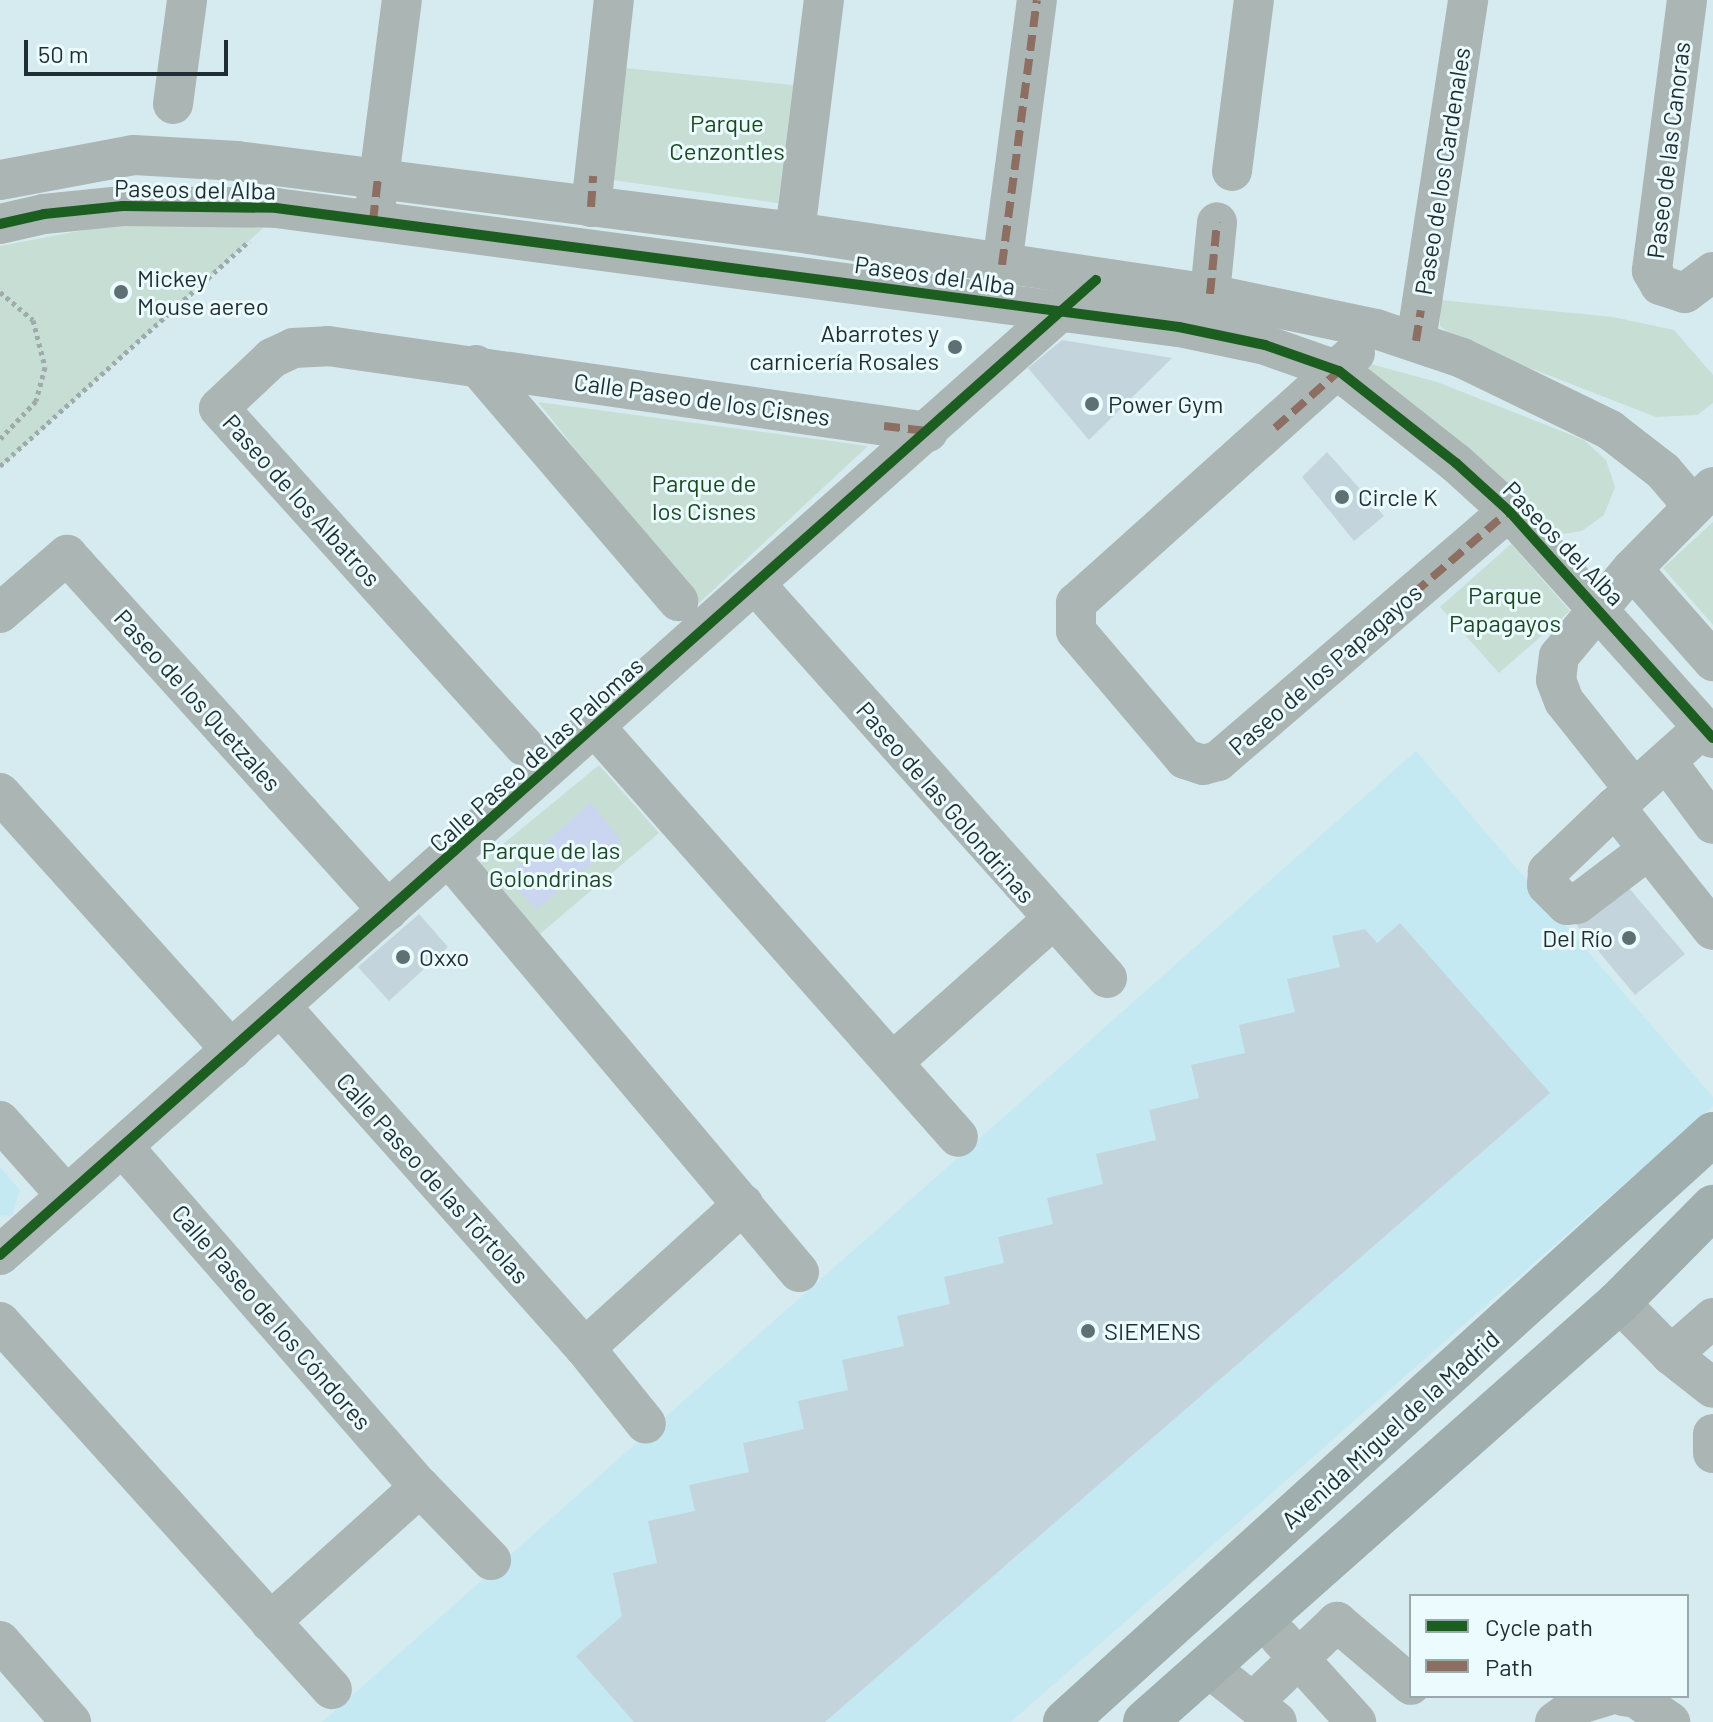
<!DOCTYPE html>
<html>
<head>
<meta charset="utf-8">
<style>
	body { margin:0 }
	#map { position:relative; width:1713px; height:1722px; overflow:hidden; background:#d5ebf0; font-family:Barlow,sans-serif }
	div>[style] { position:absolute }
	.built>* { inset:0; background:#c4e9f2 }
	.green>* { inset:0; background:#c7ded4 }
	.water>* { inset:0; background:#cad6ef }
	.building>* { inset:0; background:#c4d4dc }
	.path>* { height:5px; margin-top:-2.5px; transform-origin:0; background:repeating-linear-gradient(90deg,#9faaaa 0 4px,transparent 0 8px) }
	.minor>* { height:40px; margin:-20px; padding:0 20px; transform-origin:20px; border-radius:20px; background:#abb5b4 }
	.major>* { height:44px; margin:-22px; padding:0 22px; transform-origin:22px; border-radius:22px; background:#a0aead }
	.quiet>* { height:8px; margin-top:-4px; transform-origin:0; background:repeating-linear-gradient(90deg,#8d6e63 0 16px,transparent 0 24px) }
	.cycleway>* { height:10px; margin:-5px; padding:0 5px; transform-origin:5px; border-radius:5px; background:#1b5e20 }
	.dots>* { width:22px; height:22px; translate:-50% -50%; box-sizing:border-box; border:4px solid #ebfbfe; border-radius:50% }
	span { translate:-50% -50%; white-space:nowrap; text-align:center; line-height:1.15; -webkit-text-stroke:6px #ebfbfe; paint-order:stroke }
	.park-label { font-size:24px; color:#1c4924 }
	.street-label { font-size:24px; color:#1f2e32 }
	.poi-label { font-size:24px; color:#1f2e32 }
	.left { translate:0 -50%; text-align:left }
	.right { translate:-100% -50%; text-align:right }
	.legend { position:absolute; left:1409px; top:1594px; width:280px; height:104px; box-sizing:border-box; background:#ebfbfe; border:2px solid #99a9ac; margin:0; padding:10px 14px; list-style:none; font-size:24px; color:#1f2e32 }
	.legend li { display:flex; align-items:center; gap:16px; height:40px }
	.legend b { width:40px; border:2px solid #99a9ac }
	.scale { position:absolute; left:24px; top:40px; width:204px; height:36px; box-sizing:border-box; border:4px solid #1f2e32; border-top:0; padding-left:10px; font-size:24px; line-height:28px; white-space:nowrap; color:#1f2e32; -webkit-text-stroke:6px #ebfbfe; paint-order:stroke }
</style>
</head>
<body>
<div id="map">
	<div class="built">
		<i style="clip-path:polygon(1416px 751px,1713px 1097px,1713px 1106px,1011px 1722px,322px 1722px)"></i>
		<i style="clip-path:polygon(0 1167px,20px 1190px,12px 1216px,0 1215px)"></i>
	</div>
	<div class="green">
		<i style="clip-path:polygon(624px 68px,793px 85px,778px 203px,612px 180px)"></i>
		<i style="clip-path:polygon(127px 222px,263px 228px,0 468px,0 246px)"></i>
		<i style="clip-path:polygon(1440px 300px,1613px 317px,1674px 330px,1713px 375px,1713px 403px,1697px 415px,1656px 417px,1455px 339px,1440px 326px)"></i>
		<i style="clip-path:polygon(1367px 363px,1437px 382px,1584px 440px,1606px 460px,1615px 487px,1604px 515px,1582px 531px,1556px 535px,1361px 374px)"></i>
		<i style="clip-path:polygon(538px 402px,868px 446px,698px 604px)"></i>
		<i style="clip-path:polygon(1713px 522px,1713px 625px,1663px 568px)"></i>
		<i style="clip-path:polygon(1511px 544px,1570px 611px,1499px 673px,1440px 607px)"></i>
		<i style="clip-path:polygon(599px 765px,659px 833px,534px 939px,474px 868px)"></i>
	</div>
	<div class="water">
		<i style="clip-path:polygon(591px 802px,621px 840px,537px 909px,505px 878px)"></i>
	</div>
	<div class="building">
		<i style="clip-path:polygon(1062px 340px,1172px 358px,1089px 440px,1028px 368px)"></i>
		<i style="clip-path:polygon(1327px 452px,1384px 516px,1354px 541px,1302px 477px)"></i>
		<i style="clip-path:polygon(1623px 881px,1685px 954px,1635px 995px,1574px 922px)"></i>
		<i style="clip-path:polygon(419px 914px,448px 947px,389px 1001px,358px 967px)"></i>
		<i style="clip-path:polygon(1400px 923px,1550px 1093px,825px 1722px,634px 1722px,576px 1656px,622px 1616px,613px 1573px,657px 1563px,648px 1521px,695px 1511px,689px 1485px,749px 1472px,743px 1443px,804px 1429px,798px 1401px,848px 1390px,842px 1360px,904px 1346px,897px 1316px,950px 1304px,944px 1277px,1004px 1263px,998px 1237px,1053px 1224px,1047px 1198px,1103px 1184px,1096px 1154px,1156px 1140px,1149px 1110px,1199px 1098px,1191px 1065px,1245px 1053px,1239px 1025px,1295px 1012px,1287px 979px,1340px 967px,1332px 936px,1365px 929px,1377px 943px)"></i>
	</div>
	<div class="path">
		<i style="left:0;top:292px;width:43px;rotate:40.3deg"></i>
		<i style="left:33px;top:320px;width:49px;rotate:75.7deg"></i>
		<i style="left:45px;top:367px;width:35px;rotate:105deg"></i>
		<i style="left:36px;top:401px;width:52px;rotate:133.5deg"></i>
		<i style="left:0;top:466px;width:336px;rotate:-42.1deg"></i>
	</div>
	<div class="minor">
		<i style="left:1687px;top:0;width:273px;rotate:97.4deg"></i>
		<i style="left:1652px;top:271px;width:16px;rotate:60deg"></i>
		<i style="left:1660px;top:285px;width:26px;rotate:18deg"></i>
		<i style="left:1685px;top:293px;width:35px;rotate:-37deg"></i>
		<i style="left:173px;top:104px;width:105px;rotate:-82.3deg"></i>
		<i style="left:1232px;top:171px;width:172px;rotate:-82.7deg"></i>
		<i style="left:0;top:180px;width:136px;rotate:-10.6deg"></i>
		<i style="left:134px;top:155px;width:103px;rotate:3.3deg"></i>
		<i style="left:237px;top:161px;width:562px;rotate:7.25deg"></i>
		<i style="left:795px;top:232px;width:420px;rotate:8.5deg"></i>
		<i style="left:1210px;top:294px;width:170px;rotate:11.9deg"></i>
		<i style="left:1376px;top:329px;width:91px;rotate:18.6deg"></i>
		<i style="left:1462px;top:358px;width:165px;rotate:25.9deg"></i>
		<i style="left:1610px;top:430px;width:67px;rotate:37.7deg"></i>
		<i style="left:1663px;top:471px;width:46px;rotate:49.4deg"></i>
		<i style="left:376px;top:202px;width:204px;rotate:-82.7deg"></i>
		<i style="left:591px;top:207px;width:208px;rotate:-83.7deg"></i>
		<i style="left:0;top:224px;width:45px;rotate:-12.8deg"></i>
		<i style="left:44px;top:214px;width:79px;rotate:-5.8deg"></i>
		<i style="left:123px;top:206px;width:153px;rotate:0.7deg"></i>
		<i style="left:276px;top:208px;width:911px;rotate:7.51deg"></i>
		<i style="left:1179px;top:327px;width:88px;rotate:11.8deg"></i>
		<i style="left:1265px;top:345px;width:78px;rotate:19.4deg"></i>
		<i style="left:1339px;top:371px;width:149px;rotate:38.2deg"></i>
		<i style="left:1456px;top:463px;width:72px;rotate:42.2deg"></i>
		<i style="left:1509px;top:511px;width:305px;rotate:48.1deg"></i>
		<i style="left:795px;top:232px;width:234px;rotate:-82.9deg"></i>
		<i style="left:1002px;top:265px;width:267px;rotate:-82.5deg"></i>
		<i style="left:1210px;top:294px;width:72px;rotate:-84.4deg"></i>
		<i style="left:1416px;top:341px;width:345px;rotate:-81.3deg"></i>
		<i style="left:1355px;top:353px;width:375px;rotate:138.1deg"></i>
		<i style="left:1076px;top:603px;width:28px;rotate:90deg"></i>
		<i style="left:1076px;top:631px;width:168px;rotate:49.6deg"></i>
		<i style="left:1185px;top:759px;width:19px;rotate:18deg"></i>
		<i style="left:1203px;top:765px;width:16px;rotate:-15deg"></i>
		<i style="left:1218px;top:761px;width:384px;rotate:-40.7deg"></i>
		<i style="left:476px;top:365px;width:311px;rotate:49.4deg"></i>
		<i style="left:1632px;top:569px;width:123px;rotate:48.6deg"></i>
		<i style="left:756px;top:585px;width:527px;rotate:48.23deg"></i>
		<i style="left:0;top:613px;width:89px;rotate:-40.9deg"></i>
		<i style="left:67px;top:555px;width:479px;rotate:47.9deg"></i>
		<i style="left:1704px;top:727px;width:120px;rotate:138deg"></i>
		<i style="left:1615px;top:807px;width:157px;rotate:51.5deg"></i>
		<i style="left:596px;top:728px;width:546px;rotate:48.49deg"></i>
		<i style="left:524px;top:746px;width:455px;rotate:-132.1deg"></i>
		<i style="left:219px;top:408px;width:73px;rotate:-43.3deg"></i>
		<i style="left:272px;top:358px;width:23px;rotate:-25deg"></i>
		<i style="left:293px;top:348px;width:35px;rotate:-3deg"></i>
		<i style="left:328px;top:346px;width:606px;rotate:8.16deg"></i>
		<i style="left:1667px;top:762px;width:77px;rotate:53.4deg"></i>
		<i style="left:1634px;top:789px;width:112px;rotate:-128.5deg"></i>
		<i style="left:1564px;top:701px;width:22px;rotate:-111deg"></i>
		<i style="left:1556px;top:680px;width:24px;rotate:-83deg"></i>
		<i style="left:1559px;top:656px;width:114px;rotate:-50deg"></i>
		<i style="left:1632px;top:569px;width:115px;rotate:-45.4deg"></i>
		<i style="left:0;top:793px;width:346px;rotate:48deg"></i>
		<i style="left:1615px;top:807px;width:93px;rotate:136.3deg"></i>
		<i style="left:1548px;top:871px;width:14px;rotate:94deg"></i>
		<i style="left:1547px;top:885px;width:28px;rotate:45deg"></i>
		<i style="left:1567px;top:905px;width:10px;rotate:-6deg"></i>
		<i style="left:1577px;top:904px;width:89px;rotate:-37.3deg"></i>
		<i style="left:449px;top:857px;width:543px;rotate:49.86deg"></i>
		<i style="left:282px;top:1008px;width:455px;rotate:48.3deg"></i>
		<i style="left:585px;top:1348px;width:97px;rotate:51.2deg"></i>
		<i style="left:894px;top:1061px;width:210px;rotate:-41.7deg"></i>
		<i style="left:0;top:1121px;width:99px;rotate:48.3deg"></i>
		<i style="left:123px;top:1147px;width:451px;rotate:48.9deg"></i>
		<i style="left:420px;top:1487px;width:102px;rotate:45.8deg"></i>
		<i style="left:0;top:1255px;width:1435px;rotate:-41.67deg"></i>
		<i style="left:1619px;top:1302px;width:74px;rotate:45.5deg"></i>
		<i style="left:1671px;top:1355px;width:56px;rotate:-41.4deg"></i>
		<i style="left:0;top:1322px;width:495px;rotate:47.9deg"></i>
		<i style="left:585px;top:1348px;width:214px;rotate:-42.3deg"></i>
		<i style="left:1671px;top:1355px;width:53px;rotate:38.2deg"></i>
		<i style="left:1713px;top:1434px;width:19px;rotate:90deg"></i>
		<i style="left:270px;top:1622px;width:202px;rotate:-42deg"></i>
		<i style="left:1279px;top:1637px;width:115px;rotate:47.8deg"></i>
		<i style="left:0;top:1641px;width:108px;rotate:48.8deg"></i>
		<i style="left:1208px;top:1667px;width:88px;rotate:38.6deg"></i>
		<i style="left:1623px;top:1696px;width:13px;rotate:9deg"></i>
		<i style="left:1636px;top:1698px;width:42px;rotate:35.2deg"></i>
		<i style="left:1254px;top:1701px;width:115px;rotate:-43.6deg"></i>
		<i style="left:1337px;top:1622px;width:97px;rotate:40.4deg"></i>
		<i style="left:1555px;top:1722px;width:31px;rotate:-36deg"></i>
		<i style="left:1580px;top:1704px;width:28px;rotate:-17deg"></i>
	</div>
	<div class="major">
		<i style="left:1065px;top:1722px;width:875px;rotate:-42.22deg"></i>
		<i style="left:1145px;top:1722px;width:633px;rotate:-41.54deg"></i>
		<i style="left:1619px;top:1302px;width:134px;rotate:-45.3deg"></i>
	</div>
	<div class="quiet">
		<i style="left:591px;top:207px;width:31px;rotate:-86deg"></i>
		<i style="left:373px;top:221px;width:43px;rotate:-83.4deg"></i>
		<i style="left:1002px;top:265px;width:267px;rotate:-82.5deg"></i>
		<i style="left:1210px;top:294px;width:72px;rotate:-84.4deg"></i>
		<i style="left:1416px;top:341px;width:31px;rotate:-81deg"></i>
		<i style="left:884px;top:426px;width:43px;rotate:6.6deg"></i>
		<i style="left:1275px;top:428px;width:86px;rotate:-41.7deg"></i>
		<i style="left:1414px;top:593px;width:125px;rotate:-40.8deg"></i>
	</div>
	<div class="cycleway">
		<i style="left:0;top:224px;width:45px;rotate:-12.8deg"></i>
		<i style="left:44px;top:214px;width:79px;rotate:-5.8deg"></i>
		<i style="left:123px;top:206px;width:153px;rotate:0.7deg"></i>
		<i style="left:276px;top:208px;width:911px;rotate:7.51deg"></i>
		<i style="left:1179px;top:327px;width:88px;rotate:11.8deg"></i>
		<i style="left:1265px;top:345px;width:78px;rotate:19.4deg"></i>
		<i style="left:1339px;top:371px;width:149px;rotate:38.2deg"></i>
		<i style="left:1456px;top:463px;width:72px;rotate:42.2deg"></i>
		<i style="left:1509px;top:511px;width:305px;rotate:48.1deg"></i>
		<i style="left:0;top:1255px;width:1467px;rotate:-41.66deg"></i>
	</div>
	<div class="dots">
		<i style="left:121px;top:292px;background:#5f7074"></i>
		<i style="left:955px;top:347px;background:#5f7074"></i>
		<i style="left:1092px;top:404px;background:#5f7074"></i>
		<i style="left:1342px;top:497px;background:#5f7074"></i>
		<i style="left:1629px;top:938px;background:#5f7074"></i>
		<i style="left:403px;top:957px;background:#5f7074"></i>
		<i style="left:1088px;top:1331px;background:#5f7074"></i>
	</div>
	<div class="park-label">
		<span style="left:727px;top:137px">Parque<br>Cenzontles</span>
		<span style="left:704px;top:497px">Parque de<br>los Cisnes</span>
		<span style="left:1505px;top:609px">Parque<br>Papagayos</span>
		<span style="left:551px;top:864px">Parque de las<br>Golondrinas</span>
	</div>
	<div class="street-label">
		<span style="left:1668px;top:150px;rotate:-83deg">Paseo de las Canoras</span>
		<span style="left:1442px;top:171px;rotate:-81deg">Paseo de los Cardenales</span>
		<span style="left:195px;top:189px;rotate:1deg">Paseos del Alba</span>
		<span style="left:935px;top:275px;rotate:8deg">Paseos del Alba</span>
		<span style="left:702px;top:399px;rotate:8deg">Calle Paseo de los Cisnes</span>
		<span style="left:302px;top:500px;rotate:48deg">Paseo de los Albatros</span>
		<span style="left:1564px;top:543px;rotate:46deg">Paseos del Alba</span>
		<span style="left:1325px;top:669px;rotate:-41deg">Paseo de los Papagayos</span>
		<span style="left:198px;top:700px;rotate:48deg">Paseo de los Quetzales</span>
		<span style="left:536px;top:754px;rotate:-42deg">Calle Paseo de las Palomas</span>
		<span style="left:946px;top:802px;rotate:49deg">Paseo de las Golondrinas</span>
		<span style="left:433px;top:1178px;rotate:48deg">Calle Paseo de las Tórtolas</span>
		<span style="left:272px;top:1317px;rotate:49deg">Calle Paseo de los Cóndores</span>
		<span style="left:1390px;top:1429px;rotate:-42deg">Avenida Miguel de la Madrid</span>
	</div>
	<div class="poi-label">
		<span class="left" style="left:137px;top:292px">Mickey<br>Mouse aereo</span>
		<span class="right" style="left:939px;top:347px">Abarrotes y<br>carnicería Rosales</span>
		<span class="left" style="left:1108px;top:404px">Power Gym</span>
		<span class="left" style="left:1358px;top:497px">Circle K</span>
		<span class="right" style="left:1613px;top:938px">Del Río</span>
		<span class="left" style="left:419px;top:957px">Oxxo</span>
		<span class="left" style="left:1104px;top:1331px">SIEMENS</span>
	</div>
	<ul class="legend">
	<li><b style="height:10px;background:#1b5e20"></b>Cycle path</li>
	<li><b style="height:10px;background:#8d6e63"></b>Path</li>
	</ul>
	<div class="scale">50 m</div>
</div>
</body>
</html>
